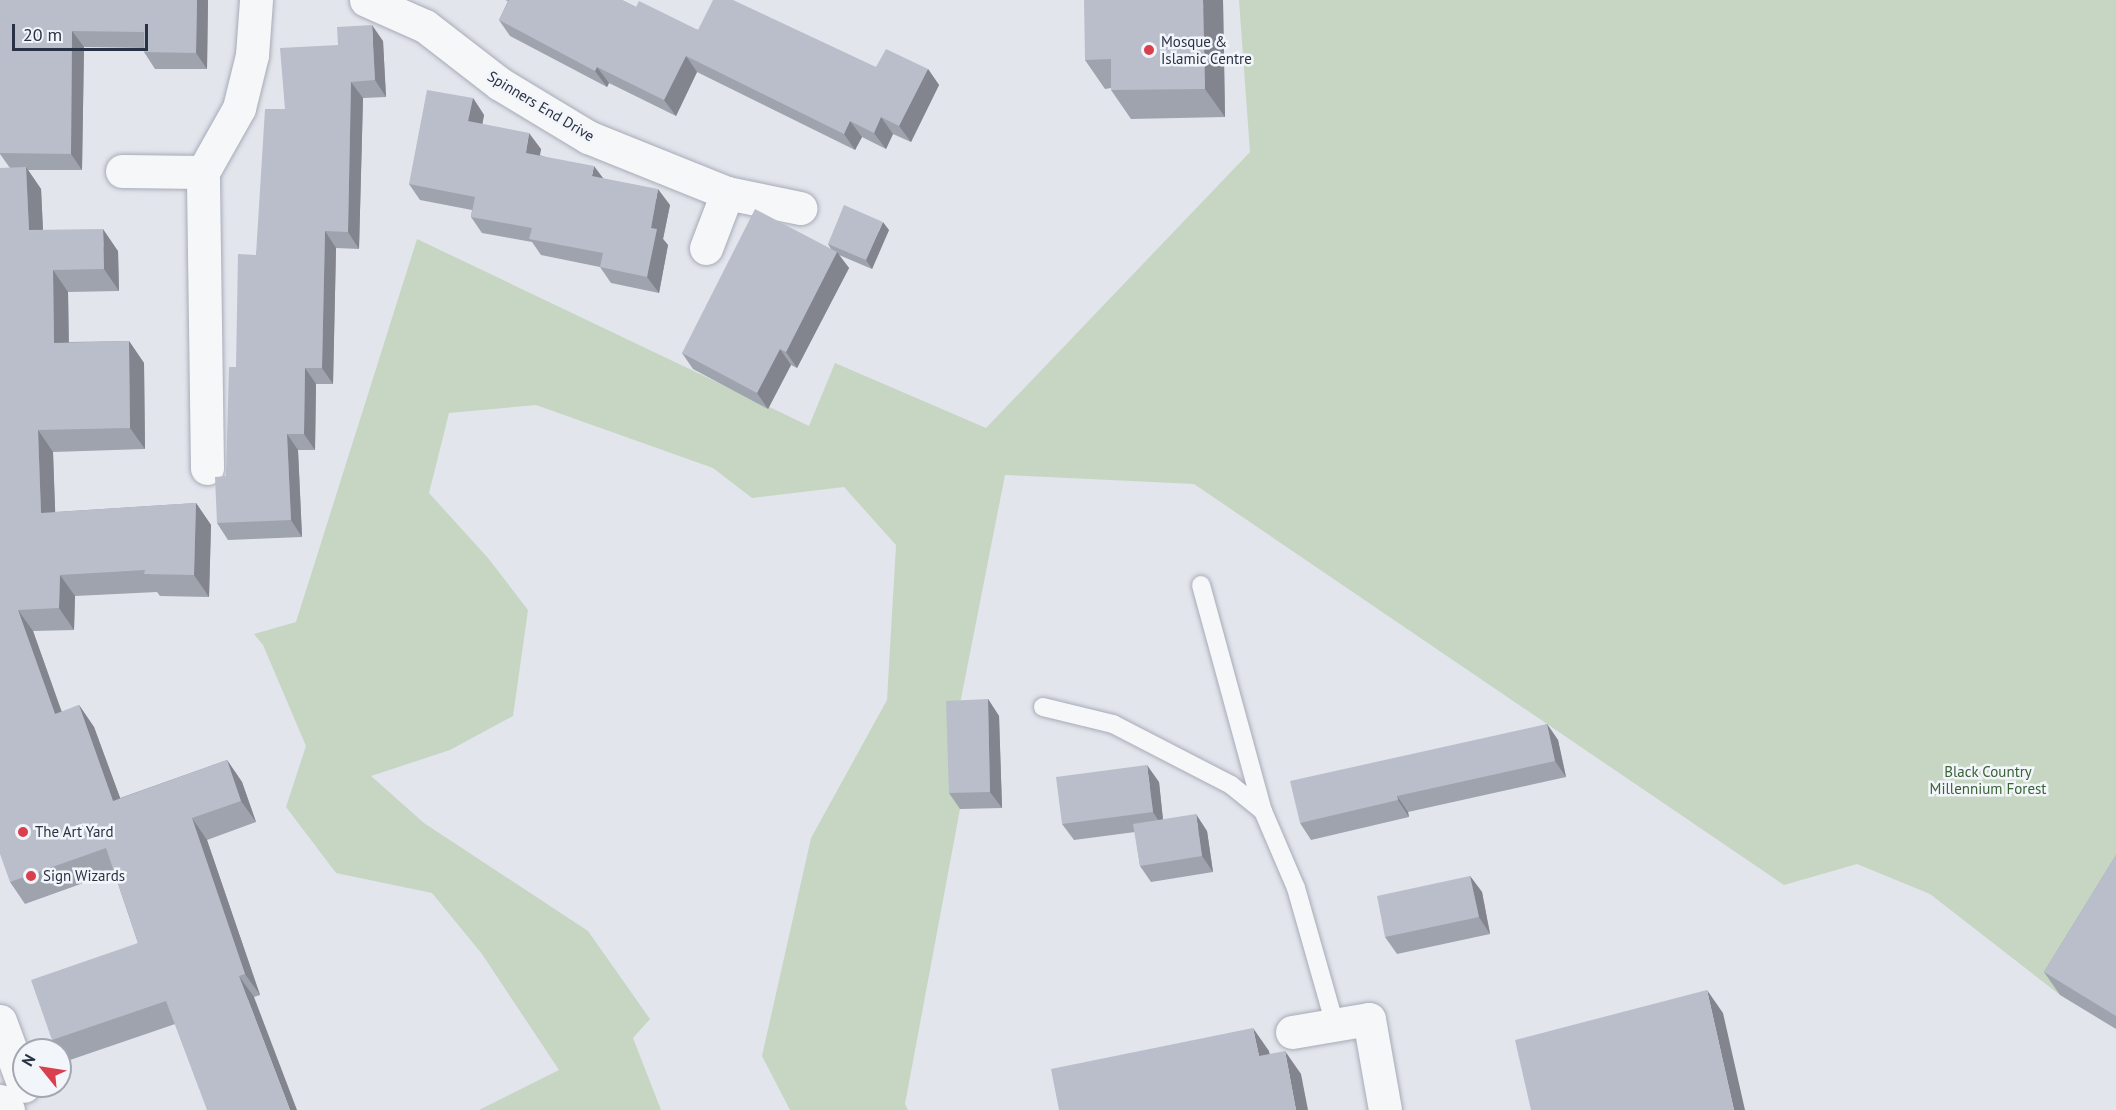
<!DOCTYPE html>
<html>
<head>
<meta charset="utf-8">
<style>
	body { margin:0 }
	#map { position:relative; width:2116px; height:1110px; overflow:hidden; background:#e2e5ec; font-family:"PT Sans",sans-serif }
	div>[style] { position:absolute }
	.green>* { inset:0; background:#c6d6c3 }
	.roads { filter:drop-shadow(0 0 2px #a7abb7) drop-shadow(0 0 2px #a7abb7) }
	.service>* { height:18px; margin:-9px; padding:0 9px; transform-origin:9px; border-radius:9px; background:#f6f7f9 }
	.minor>* { height:33px; margin:-16.5px; padding:0 16.5px; transform-origin:16.5px; border-radius:16.5px; background:#f6f7f9 }
	.wall>* { inset:0; background:#9fa3ae }
	.shaded-wall>* { inset:0; background:#82858d }
	.building>* { inset:0; background:#b9beca }
	.dots>* { width:16px; height:16px; translate:-50% -50%; box-sizing:border-box; border:3px solid #f2f5f9; border-radius:50% }
	span { translate:-50% -50%; white-space:nowrap; text-align:center; line-height:1.15; -webkit-text-stroke:5px #f2f5f9; paint-order:stroke }
	.poi-label { font-size:15px; color:#293145 }
	.left { translate:0 -50%; text-align:left }
	.street-label { font-size:15px; color:#293145 }
	.park-label { font-size:15px; color:#3a6235 }
	.north { position:absolute; left:12px; top:1038px; width:60px; height:60px; box-sizing:border-box; background:#f2f5f9; border:2px solid #a2a7b1; border-radius:50%; rotate:300deg; font-size:16px; font-weight:700; line-height:24px; text-align:center; color:#293145 }
	.north::after { content:''; display:block; margin:auto; width:21px; height:27px; background:#d93f4c; clip-path:polygon(50% 0,100% 100%,50% 72%,0 100%) }
	.scale { position:absolute; left:12px; top:24px; width:136px; height:27px; box-sizing:border-box; border:3px solid #293145; border-top:0; padding-left:8px; font-size:18px; line-height:21px; white-space:nowrap; color:#293145; -webkit-text-stroke:4px #f2f5f9; paint-order:stroke }
</style>
</head>
<body>
<div id="map">
	<div class="green">
		<i style="clip-path:polygon(1239px 0,2116px 0,2116px 904px,2060px 995px,1930px 894px,1857px 864px,1784px 885px,1194px 484px,1005px 475px,959px 709px,960px 809px,905px 1104px,908px 1110px,790px 1110px,762px 1056px,811px 838px,887px 700px,896px 545px,844px 487px,752px 498px,713px 468px,536px 405px,449px 413px,429px 493px,488px 558px,528px 610px,513px 716px,450px 750px,371px 776px,424px 823px,588px 931px,650px 1019px,633px 1038px,661px 1110px,479px 1110px,559px 1070px,482px 954px,432px 893px,336px 873px,286px 807px,306px 746px,263px 645px,254px 634px,296px 622px,417px 239px,809px 426px,835px 363px,986px 428px,1250px 152px)"></i>
	</div>
	<div class="roads">
		<div class="service">
			<i style="left:1201px;top:585px;width:234px;rotate:74.7deg"></i>
			<i style="left:1043px;top:707px;width:72px;rotate:13.7deg"></i>
			<i style="left:1113px;top:724px;width:133px;rotate:27.3deg"></i>
			<i style="left:1231px;top:785px;width:41px;rotate:39.1deg"></i>
			<i style="left:1263px;top:811px;width:84px;rotate:66.8deg"></i>
			<i style="left:1296px;top:888px;width:142px;rotate:74.1deg"></i>
		</div>
		<div class="minor">
			<i style="left:366px;top:0;width:64px;rotate:23.8deg"></i>
			<i style="left:425px;top:26px;width:95px;rotate:37.7deg"></i>
			<i style="left:500px;top:84px;width:103px;rotate:31.1deg"></i>
			<i style="left:588px;top:137px;width:150px;rotate:21.9deg"></i>
			<i style="left:122px;top:171px;width:81px;rotate:0.7deg"></i>
			<i style="left:706px;top:248px;width:59px;rotate:-69.1deg"></i>
			<i style="left:727px;top:193px;width:75px;rotate:11.6deg"></i>
			<i style="left:207px;top:468px;width:296px;rotate:-90.8deg"></i>
			<i style="left:203px;top:172px;width:73px;rotate:-60.6deg"></i>
			<i style="left:239px;top:108px;width:55px;rotate:-76.2deg"></i>
			<i style="left:252px;top:55px;width:55px;rotate:-85.8deg"></i>
			<i style="left:0;top:1021px;width:69px;rotate:69.7deg"></i>
			<i style="left:1292px;top:1032px;width:78px;rotate:-9.6deg"></i>
			<i style="left:1369px;top:1019px;width:92px;rotate:80deg"></i>
			<i style="left:0;top:1101px;width:12px;rotate:48deg"></i>
		</div>
	</div>
	<div class="wall">
		<i style="clip-path:polygon(0 0,208px 0,207px 69px,155px 69px,144px 52px,144px 48px,84px 47px,82px 170px,28px 170px,41px 189px,43px 230px,118px 251px,119px 291px,68px 292px,69px 342px,129px 341px,144px 363px,145px 449px,53px 452px,55px 512px,196px 503px,211px 525px,209px 597px,160px 596px,157px 592px,75px 596px,74px 630px,33px 631px,62px 712px,79px 705px,94px 727px,120px 798px,227px 760px,242px 782px,256px 822px,207px 840px,260px 995px,67px 1061px,52px 1040px,138px 943px,114px 872px,25px 904px,10px 882px,10px 168px,0 154px)"></i>
		<i style="clip-path:polygon(505px 0,622px 0,636px 7px,698px 30px,876px 67px,928px 69px,939px 85px,911px 142px,893px 134px,886px 149px,862px 137px,855px 150px,697px 72px,676px 116px,609px 83px,607px 87px,510px 36px,499px 20px,508px 1px)"></i>
		<i style="clip-path:polygon(1223px 0,1225px 117px,1131px 119px,1111px 90px,1111px 88px,1105px 89px,1085px 60px)"></i>
		<i style="clip-path:polygon(383px 41px,386px 97px,363px 98px,359px 249px,336px 248px,333px 384px,316px 384px,315px 450px,298px 450px,302px 537px,228px 540px,217px 523px,226px 476px,236px 367px,256px 255px,285px 109px,338px 45px)"></i>
		<i style="clip-path:polygon(473px 98px,484px 115px,482px 124px,541px 149px,540px 155px,603px 179px,670px 205px,663px 239px,668px 245px,659px 293px,611px 283px,600px 267px,541px 255px,532px 242px,482px 233px,471px 217px,472px 210px,420px 200px,409px 184px)"></i>
		<i style="clip-path:polygon(889px 230px,872px 269px,839px 255px,849px 268px,797px 368px,791px 365px,768px 409px,693px 369px,682px 353px,831px 249px,828px 244px)"></i>
		<i style="clip-path:polygon(988px 699px,999px 716px,1002px 808px,960px 809px,949px 793px)"></i>
		<i style="clip-path:polygon(1547px 724px,1558px 740px,1566px 777px,1408px 812px,1409px 817px,1311px 840px,1300px 823px)"></i>
		<i style="clip-path:polygon(1159px 782px,1163px 820px,1207px 831px,1213px 872px,1151px 882px,1140px 866px,1135px 832px,1074px 840px,1062px 824px)"></i>
		<i style="clip-path:polygon(2116px 855px,2116px 1029px,2060px 995px,2044px 972px)"></i>
		<i style="clip-path:polygon(1470px 876px,1482px 892px,1490px 934px,1397px 954px,1385px 937px)"></i>
	</div>
	<div class="shaded-wall">
		<i style="clip-path:polygon(197px 0,208px 0,207px 69px,196px 53px)"></i>
		<i style="clip-path:polygon(1203px 0,1223px 0,1225px 117px,1205px 89px)"></i>
		<i style="clip-path:polygon(372px 25px,383px 41px,386px 97px,375px 80px)"></i>
		<i style="clip-path:polygon(72px 31px,84px 47px,82px 170px,71px 154px)"></i>
		<i style="clip-path:polygon(686px 56px,697px 72px,676px 116px,664px 100px)"></i>
		<i style="clip-path:polygon(597px 67px,609px 83px,607px 87px,595px 71px)"></i>
		<i style="clip-path:polygon(928px 69px,939px 85px,911px 142px,899px 126px)"></i>
		<i style="clip-path:polygon(351px 82px,363px 98px,359px 249px,348px 232px)"></i>
		<i style="clip-path:polygon(473px 98px,484px 115px,480px 138px,468px 121px)"></i>
		<i style="clip-path:polygon(881px 117px,893px 134px,886px 149px,874px 133px)"></i>
		<i style="clip-path:polygon(850px 121px,862px 137px,855px 150px,844px 134px)"></i>
		<i style="clip-path:polygon(529px 133px,541px 149px,537px 169px,526px 153px)"></i>
		<i style="clip-path:polygon(594px 166px,606px 182px,592px 176px)"></i>
		<i style="clip-path:polygon(26px 167px,41px 189px,44px 252px,29px 230px)"></i>
		<i style="clip-path:polygon(658px 189px,670px 205px,663px 239px,668px 245px,659px 293px,647px 277px,651px 228px)"></i>
		<i style="clip-path:polygon(883px 222px,889px 230px,872px 269px,866px 260px)"></i>
		<i style="clip-path:polygon(103px 229px,118px 251px,119px 291px,104px 269px)"></i>
		<i style="clip-path:polygon(325px 231px,336px 248px,333px 384px,322px 368px)"></i>
		<i style="clip-path:polygon(837px 252px,849px 268px,797px 368px,786px 352px)"></i>
		<i style="clip-path:polygon(53px 270px,68px 292px,69px 364px,54px 343px)"></i>
		<i style="clip-path:polygon(129px 341px,144px 363px,145px 449px,130px 428px)"></i>
		<i style="clip-path:polygon(780px 349px,791px 365px,768px 409px,757px 393px)"></i>
		<i style="clip-path:polygon(305px 368px,316px 384px,315px 450px,304px 434px)"></i>
		<i style="clip-path:polygon(38px 430px,53px 452px,56px 534px,41px 513px)"></i>
		<i style="clip-path:polygon(287px 434px,298px 450px,302px 537px,291px 520px)"></i>
		<i style="clip-path:polygon(196px 503px,211px 525px,209px 597px,194px 575px)"></i>
		<i style="clip-path:polygon(60px 575px,75px 596px,74px 630px,59px 608px)"></i>
		<i style="clip-path:polygon(18px 610px,33px 631px,70px 736px,55px 714px)"></i>
		<i style="clip-path:polygon(988px 699px,999px 716px,1002px 808px,990px 792px)"></i>
		<i style="clip-path:polygon(79px 705px,94px 727px,129px 822px,113px 801px)"></i>
		<i style="clip-path:polygon(1547px 724px,1558px 740px,1566px 777px,1555px 761px)"></i>
		<i style="clip-path:polygon(227px 760px,242px 782px,256px 822px,241px 801px)"></i>
		<i style="clip-path:polygon(1147px 765px,1159px 782px,1164px 829px,1153px 812px)"></i>
		<i style="clip-path:polygon(1397px 796px,1408px 812px,1409px 817px,1398px 800px)"></i>
		<i style="clip-path:polygon(1196px 814px,1207px 831px,1213px 872px,1202px 856px)"></i>
		<i style="clip-path:polygon(192px 818px,207px 840px,260px 995px,245px 974px)"></i>
		<i style="clip-path:polygon(1470px 876px,1482px 892px,1490px 934px,1479px 917px)"></i>
		<i style="clip-path:polygon(239px 976px,254px 997px,297px 1110px,290px 1110px)"></i>
		<i style="clip-path:polygon(1707px 990px,1723px 1013px,1745px 1110px,1734px 1110px)"></i>
		<i style="clip-path:polygon(1253px 1028px,1269px 1051px,1275px 1079px,1259px 1056px)"></i>
		<i style="clip-path:polygon(1285px 1051px,1301px 1074px,1308px 1110px,1296px 1110px)"></i>
	</div>
	<div class="building">
		<i style="clip-path:polygon(0 0,197px 0,196px 53px,144px 52px,144px 32px,72px 31px,71px 154px,0 153px)"></i>
		<i style="clip-path:polygon(509px 0,622px 0,636px 7px,639px 1px,698px 30px,713px 0,733px 0,876px 67px,886px 49px,928px 69px,899px 126px,881px 117px,874px 133px,850px 121px,844px 134px,686px 56px,664px 100px,597px 67px,595px 71px,499px 20px)"></i>
		<i style="clip-path:polygon(1084px 0,1203px 0,1205px 89px,1111px 90px,1111px 59px,1085px 60px)"></i>
		<i style="clip-path:polygon(372px 25px,375px 80px,351px 82px,348px 232px,325px 231px,322px 368px,305px 368px,304px 434px,287px 434px,291px 520px,217px 523px,215px 477px,226px 476px,229px 367px,236px 367px,238px 254px,256px 255px,265px 109px,285px 109px,280px 48px,338px 45px,337px 27px)"></i>
		<i style="clip-path:polygon(427px 90px,473px 98px,468px 121px,529px 133px,526px 153px,594px 166px,592px 176px,658px 189px,651px 228px,657px 229px,647px 277px,600px 267px,603px 253px,529px 239px,532px 228px,471px 217px,475px 197px,409px 184px)"></i>
		<i style="clip-path:polygon(26px 167px,29px 230px,103px 229px,104px 269px,53px 270px,54px 343px,129px 341px,130px 428px,38px 430px,41px 513px,196px 503px,194px 575px,144px 574px,145px 570px,60px 575px,59px 608px,18px 610px,55px 714px,79px 705px,113px 801px,227px 760px,241px 801px,192px 818px,245px 974px,239px 976px,290px 1110px,207px 1110px,166px 1001px,52px 1040px,31px 980px,138px 943px,106px 848px,10px 882px,0 854px,0 168px)"></i>
		<i style="clip-path:polygon(844px 205px,883px 222px,866px 260px,828px 244px)"></i>
		<i style="clip-path:polygon(755px 209px,837px 252px,786px 352px,780px 349px,757px 393px,682px 353px)"></i>
		<i style="clip-path:polygon(988px 699px,990px 792px,949px 793px,946px 701px)"></i>
		<i style="clip-path:polygon(1547px 724px,1555px 761px,1397px 796px,1398px 800px,1300px 823px,1290px 781px)"></i>
		<i style="clip-path:polygon(1147px 765px,1153px 812px,1062px 824px,1056px 777px)"></i>
		<i style="clip-path:polygon(1196px 814px,1202px 856px,1140px 866px,1133px 824px)"></i>
		<i style="clip-path:polygon(2116px 855px,2116px 1016px,2044px 972px)"></i>
		<i style="clip-path:polygon(1470px 876px,1479px 917px,1385px 937px,1377px 896px)"></i>
		<i style="clip-path:polygon(1707px 990px,1734px 1110px,1531px 1110px,1515px 1040px)"></i>
		<i style="clip-path:polygon(1253px 1028px,1259px 1056px,1285px 1051px,1296px 1110px,1059px 1110px,1051px 1069px)"></i>
	</div>
	<div class="dots">
		<i style="left:1149px;top:50px;background:#d93f4c"></i>
		<i style="left:23px;top:832px;background:#d93f4c"></i>
		<i style="left:31px;top:876px;background:#d93f4c"></i>
	</div>
	<div class="poi-label">
		<span class="left" style="left:1161px;top:50px">Mosque &amp;<br>Islamic Centre</span>
		<span class="left" style="left:35px;top:832px">The Art Yard</span>
		<span class="left" style="left:43px;top:876px">Sign Wizards</span>
	</div>
	<div class="street-label">
		<span style="left:541px;top:106px;rotate:31deg">Spinners End Drive</span>
	</div>
	<div class="park-label">
		<span style="left:1988px;top:780px">Black Country<br>Millennium Forest</span>
	</div>
	<div class="north">N</div>
	<div class="scale">20 m</div>
</div>
</body>
</html>
